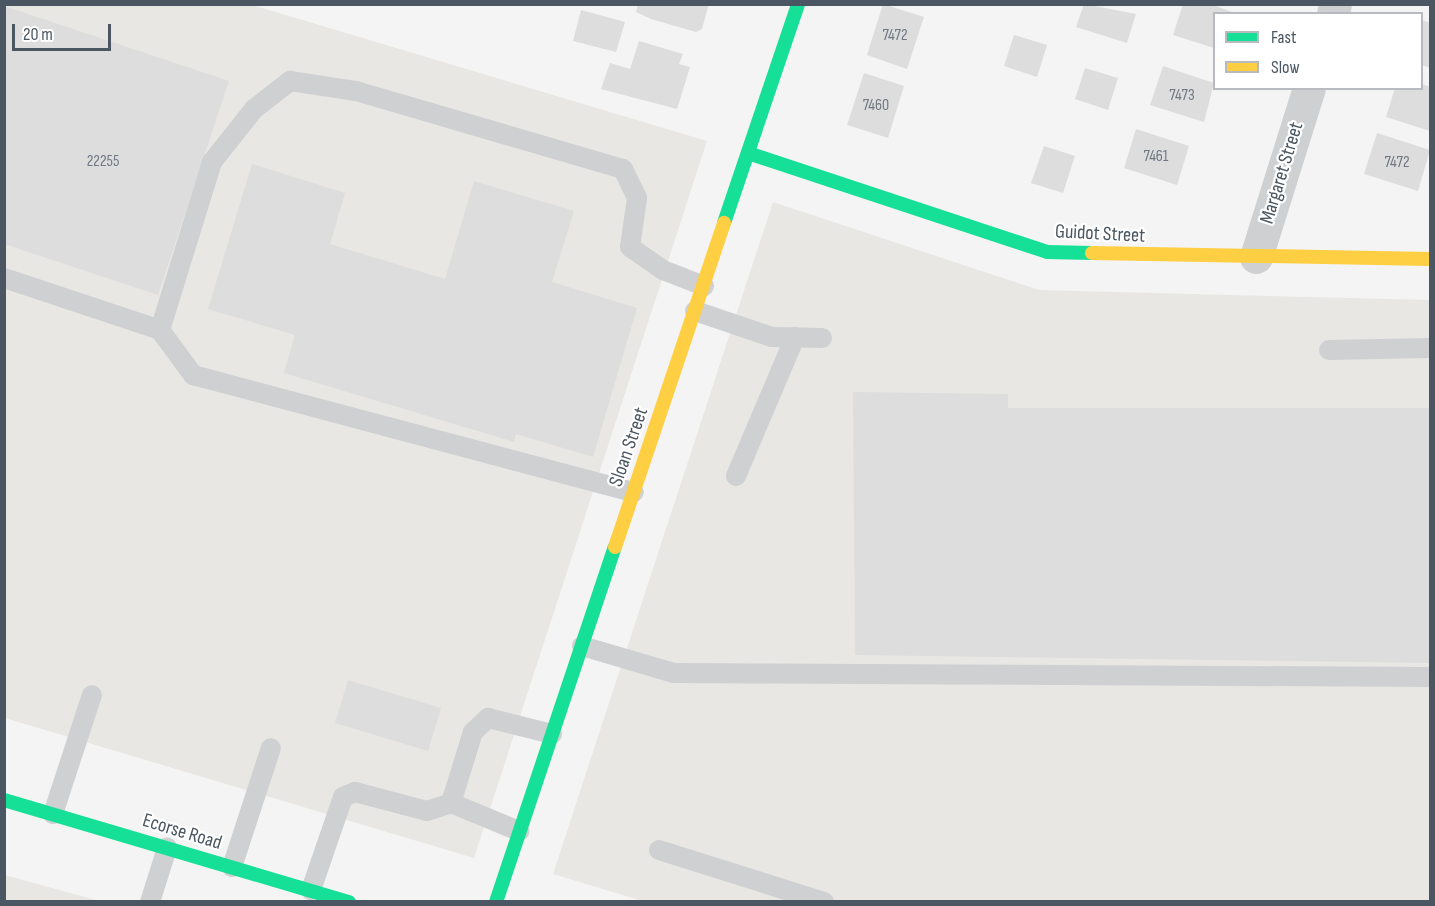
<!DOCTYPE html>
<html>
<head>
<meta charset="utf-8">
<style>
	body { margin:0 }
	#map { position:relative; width:1435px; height:906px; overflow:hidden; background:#f4f4f4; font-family:"Sofia Sans Condensed",sans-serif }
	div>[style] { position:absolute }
	.commercial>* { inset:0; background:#e8e7e3 }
	.building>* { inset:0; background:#ddddde }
	.lane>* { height:20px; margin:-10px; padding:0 10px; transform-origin:10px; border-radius:10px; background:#ced0d2 }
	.street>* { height:33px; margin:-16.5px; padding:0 16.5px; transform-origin:16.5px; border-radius:16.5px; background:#ced0d2 }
	.fast>* { height:14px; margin:-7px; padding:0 7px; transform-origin:7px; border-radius:7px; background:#16e098 }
	.slow>* { height:14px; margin:-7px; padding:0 7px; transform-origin:7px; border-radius:7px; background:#ffcf43 }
	span { translate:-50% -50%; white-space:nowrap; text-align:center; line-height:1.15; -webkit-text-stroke:4.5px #fff; paint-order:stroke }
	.number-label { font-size:16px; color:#707881 }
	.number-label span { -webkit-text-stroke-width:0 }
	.street-label { font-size:20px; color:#4a5661 }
	.frame { position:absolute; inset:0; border:6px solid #4a5661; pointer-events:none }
	.legend { position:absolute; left:1213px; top:12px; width:210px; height:78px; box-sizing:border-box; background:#fff; border:2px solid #b7bbc0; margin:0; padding:8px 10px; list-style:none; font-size:18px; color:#4a5661 }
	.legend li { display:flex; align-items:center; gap:12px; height:30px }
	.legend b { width:30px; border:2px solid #b7bbc0 }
	.scale { position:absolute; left:12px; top:24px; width:99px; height:27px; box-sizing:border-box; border:3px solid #4a5661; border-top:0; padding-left:8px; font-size:18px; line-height:21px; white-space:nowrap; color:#4a5661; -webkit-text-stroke:4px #fff; paint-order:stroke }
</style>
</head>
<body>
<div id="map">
	<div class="commercial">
		<i style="clip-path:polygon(4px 5px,252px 5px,707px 141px,474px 858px,5px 718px)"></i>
		<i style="clip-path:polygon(773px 202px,1039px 290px,1430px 300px,1430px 901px,646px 902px,553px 874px)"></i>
		<i style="clip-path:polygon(4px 875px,5px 875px,99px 901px,5px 901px)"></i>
	</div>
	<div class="building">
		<i style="clip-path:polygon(638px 4px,709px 4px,702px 29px,696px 32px,651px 19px,636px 12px)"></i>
		<i style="clip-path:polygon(883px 4px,924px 17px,907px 69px,867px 55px)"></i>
		<i style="clip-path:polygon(1084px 4px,1136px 14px,1127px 43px,1076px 27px)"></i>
		<i style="clip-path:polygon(1183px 4px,1211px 4px,1237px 14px,1214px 14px,1214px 48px,1173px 35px)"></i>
		<i style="clip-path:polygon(4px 6px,229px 81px,158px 295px,4px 244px)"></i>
		<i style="clip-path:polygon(581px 10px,625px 22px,616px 52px,573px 41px)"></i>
		<i style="clip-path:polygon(1422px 20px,1430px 23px,1430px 68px,1422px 65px)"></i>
		<i style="clip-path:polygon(1014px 35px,1047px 45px,1037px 77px,1004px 66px)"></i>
		<i style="clip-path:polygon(639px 41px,683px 54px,679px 64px,690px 67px,677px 109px,601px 89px,610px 63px,630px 69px)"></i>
		<i style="clip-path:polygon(1163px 66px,1214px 83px,1204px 122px,1150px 105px)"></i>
		<i style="clip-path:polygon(1085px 68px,1118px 78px,1108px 110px,1075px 99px)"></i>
		<i style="clip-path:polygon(864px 73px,904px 86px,888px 138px,847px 125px)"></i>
		<i style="clip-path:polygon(1422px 84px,1430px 87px,1430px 131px,1386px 117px,1395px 88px,1422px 88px)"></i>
		<i style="clip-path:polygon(1136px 129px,1189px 146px,1177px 185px,1124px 168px)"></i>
		<i style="clip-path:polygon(1377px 133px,1430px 150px,1418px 191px,1364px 174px)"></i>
		<i style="clip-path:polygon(1044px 146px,1075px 156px,1063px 193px,1031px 183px)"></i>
		<i style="clip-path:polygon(252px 164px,345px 193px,330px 244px,445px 279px,474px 181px,574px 211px,552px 282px,637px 308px,593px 457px,516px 434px,514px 442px,284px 373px,295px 335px,208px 309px)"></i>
		<i style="clip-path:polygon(853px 392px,1008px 394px,1008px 408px,1430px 408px,1430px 663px,855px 655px)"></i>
		<i style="clip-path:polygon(348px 680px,441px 708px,428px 751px,335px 723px)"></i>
	</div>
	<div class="lane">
		<i style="left:4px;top:278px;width:164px;rotate:18.4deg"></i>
		<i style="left:160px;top:330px;width:56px;rotate:53.7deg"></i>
		<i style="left:193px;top:375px;width:456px;rotate:14.9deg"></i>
		<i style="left:695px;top:311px;width:81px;rotate:18.7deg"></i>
		<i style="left:772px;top:337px;width:50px;rotate:1.1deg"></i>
		<i style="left:160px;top:330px;width:176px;rotate:-72.8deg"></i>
		<i style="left:212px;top:162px;width:68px;rotate:-51.6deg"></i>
		<i style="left:254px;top:109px;width:46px;rotate:-37.9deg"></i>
		<i style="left:290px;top:81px;width:67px;rotate:8.6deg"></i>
		<i style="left:356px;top:91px;width:278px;rotate:16.3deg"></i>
		<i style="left:623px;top:169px;width:32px;rotate:64deg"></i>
		<i style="left:637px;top:198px;width:49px;rotate:98.1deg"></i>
		<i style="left:630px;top:247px;width:40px;rotate:34.9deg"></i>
		<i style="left:663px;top:270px;width:44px;rotate:21.3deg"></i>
		<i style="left:1329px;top:350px;width:101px;rotate:-1.1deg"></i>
		<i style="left:736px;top:476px;width:151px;rotate:-67deg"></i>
		<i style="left:582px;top:646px;width:96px;rotate:16.4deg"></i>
		<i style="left:674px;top:673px;width:756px;rotate:0.3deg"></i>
		<i style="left:451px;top:803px;width:74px;rotate:22.4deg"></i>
		<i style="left:53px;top:814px;width:125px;rotate:-71.9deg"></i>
		<i style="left:659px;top:850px;width:173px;rotate:17.5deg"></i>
		<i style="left:232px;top:867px;width:125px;rotate:-71.9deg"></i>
		<i style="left:311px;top:890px;width:98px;rotate:-71deg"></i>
		<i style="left:343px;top:797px;width:13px;rotate:-23deg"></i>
		<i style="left:355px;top:792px;width:74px;rotate:14.8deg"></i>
		<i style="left:427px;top:811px;width:25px;rotate:-18deg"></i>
		<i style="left:451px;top:803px;width:74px;rotate:-72.8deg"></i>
		<i style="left:473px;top:732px;width:21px;rotate:-43deg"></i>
		<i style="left:488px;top:718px;width:66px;rotate:14deg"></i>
		<i style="left:150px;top:902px;width:57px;rotate:-72.5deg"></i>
	</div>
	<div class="street">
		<i style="left:1333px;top:14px;width:10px;rotate:-79deg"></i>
		<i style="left:1256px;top:257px;width:177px;rotate:-72.6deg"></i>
	</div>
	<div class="fast">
		<i style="left:748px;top:153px;width:315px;rotate:18.3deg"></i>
		<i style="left:1047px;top:252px;width:45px;rotate:1.3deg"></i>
		<i style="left:724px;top:223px;width:231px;rotate:-71.3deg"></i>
		<i style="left:4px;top:800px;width:360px;rotate:16.5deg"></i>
		<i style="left:496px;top:902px;width:374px;rotate:-71.5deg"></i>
	</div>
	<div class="slow">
		<i style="left:1092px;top:253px;width:338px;rotate:1deg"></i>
		<i style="left:615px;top:547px;width:342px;rotate:-71.4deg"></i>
	</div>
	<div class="number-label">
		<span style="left:895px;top:36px">7472</span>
		<span style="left:1182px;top:96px">7473</span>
		<span style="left:876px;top:106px">7460</span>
		<span style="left:1156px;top:157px">7461</span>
		<span style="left:103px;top:162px">22255</span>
		<span style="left:1397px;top:163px">7472</span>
	</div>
	<div class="street-label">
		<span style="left:1282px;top:173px;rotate:-73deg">Margaret Street</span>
		<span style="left:1100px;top:234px;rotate:3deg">Guidot Street</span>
		<span style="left:629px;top:447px;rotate:-71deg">Sloan Street</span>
		<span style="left:182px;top:832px;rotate:17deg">Ecorse Road</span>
	</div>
	<div class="frame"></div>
	<ul class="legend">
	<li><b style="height:8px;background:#16e098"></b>Fast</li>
	<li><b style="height:8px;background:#ffcf43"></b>Slow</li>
	</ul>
	<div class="scale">20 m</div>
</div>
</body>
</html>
